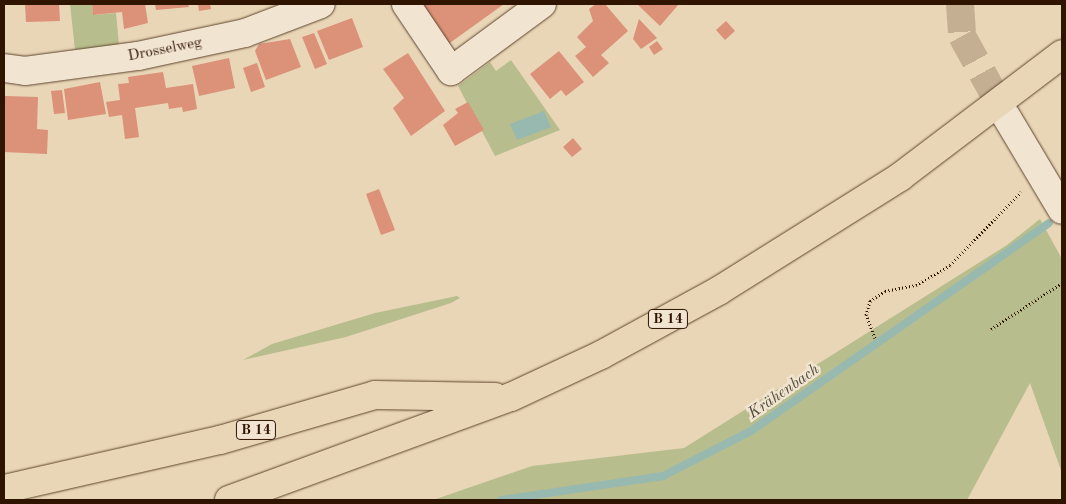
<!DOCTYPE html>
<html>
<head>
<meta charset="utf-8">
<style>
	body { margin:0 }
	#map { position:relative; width:1066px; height:504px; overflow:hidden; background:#e9d6b6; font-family:"Old Standard TT",serif }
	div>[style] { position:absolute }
	.green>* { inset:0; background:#b8bd8d }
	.water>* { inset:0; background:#97b9af }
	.stream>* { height:8px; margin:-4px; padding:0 4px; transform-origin:4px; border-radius:4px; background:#97b9af }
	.building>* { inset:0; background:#dc9179 }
	.minor-tunnel>* { height:28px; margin-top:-14px; transform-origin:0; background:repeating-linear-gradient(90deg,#c4af92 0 28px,transparent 0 42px) }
	.path>* { height:3px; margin-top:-1.5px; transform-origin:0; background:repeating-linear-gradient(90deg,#2f1400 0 1px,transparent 0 3.5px) }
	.roads { filter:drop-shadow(0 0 1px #5e442e) drop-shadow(0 0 1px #5e442e) }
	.minor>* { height:28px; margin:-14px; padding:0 14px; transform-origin:14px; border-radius:14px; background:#f1e4d0 }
	.major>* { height:28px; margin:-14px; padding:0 14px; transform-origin:14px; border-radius:14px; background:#e9d6b6 }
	span { translate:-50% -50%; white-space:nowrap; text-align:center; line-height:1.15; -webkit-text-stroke:5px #f1e4d0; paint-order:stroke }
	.shield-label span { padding:1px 4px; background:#f1e4d0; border:1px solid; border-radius:4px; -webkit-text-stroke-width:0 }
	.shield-label { font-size:14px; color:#2f1400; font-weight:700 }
	.street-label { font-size:15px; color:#2f1400 }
	.water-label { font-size:16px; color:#534e3d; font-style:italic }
	.frame { position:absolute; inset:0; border:5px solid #2f1400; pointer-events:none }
</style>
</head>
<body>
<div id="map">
	<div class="green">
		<i style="clip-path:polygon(70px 4px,92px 4px,93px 15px,116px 13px,119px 45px,75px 50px)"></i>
		<i style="clip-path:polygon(511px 60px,560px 130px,495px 156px,458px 86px,490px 62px,496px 71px)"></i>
		<i style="clip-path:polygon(1040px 219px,1062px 259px,1062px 473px,1030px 383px,967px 500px,433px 500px,532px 466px,684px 448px,1007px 245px)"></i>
		<i style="clip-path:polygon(457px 296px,460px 298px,451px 303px,346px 337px,243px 360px,272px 344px,375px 313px)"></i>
	</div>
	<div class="water">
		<i style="clip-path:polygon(544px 111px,551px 127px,517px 140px,510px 124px)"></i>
	</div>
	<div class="stream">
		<i style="left:501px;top:500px;width:164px;rotate:-8.4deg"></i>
		<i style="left:663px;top:476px;width:99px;rotate:-27.1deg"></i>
		<i style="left:751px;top:431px;width:363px;rotate:-34.9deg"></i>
	</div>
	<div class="building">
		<i style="clip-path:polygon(25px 4px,59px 4px,60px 21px,26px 22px)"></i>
		<i style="clip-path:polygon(92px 4px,145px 4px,148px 23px,124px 29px,122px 12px,93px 15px)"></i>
		<i style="clip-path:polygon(155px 4px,188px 4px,189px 7px,156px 10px)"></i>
		<i style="clip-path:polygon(198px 4px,210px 4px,211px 9px,199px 11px)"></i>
		<i style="clip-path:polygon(422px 4px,504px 4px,447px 45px)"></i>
		<i style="clip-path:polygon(596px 4px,605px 4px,628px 31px,601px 55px,609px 63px,593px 77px,575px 56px,586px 47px,577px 37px,593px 21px,589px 9px)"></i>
		<i style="clip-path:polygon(637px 4px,679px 4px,660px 26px)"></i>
		<i style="clip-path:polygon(352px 18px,363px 47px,329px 60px,317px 31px)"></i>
		<i style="clip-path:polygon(639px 19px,657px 38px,641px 49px,633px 39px)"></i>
		<i style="clip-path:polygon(726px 21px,735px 31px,725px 40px,716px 30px)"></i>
		<i style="clip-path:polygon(314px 33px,327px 64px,315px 69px,302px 37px)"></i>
		<i style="clip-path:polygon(290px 39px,301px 67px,266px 80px,255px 51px,259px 44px)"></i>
		<i style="clip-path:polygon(657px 41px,663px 49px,654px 55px,649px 47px)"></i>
		<i style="clip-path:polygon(559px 51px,584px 82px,566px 96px,561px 90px,550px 99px,530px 74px)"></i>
		<i style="clip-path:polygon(408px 53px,445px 111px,411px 136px,393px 108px,404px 98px,383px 69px)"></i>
		<i style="clip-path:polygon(229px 58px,235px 88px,199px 96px,192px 66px)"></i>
		<i style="clip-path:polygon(257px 63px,265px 87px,251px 92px,243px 68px)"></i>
		<i style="clip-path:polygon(163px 72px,166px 88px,193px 84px,197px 109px,183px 112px,182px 107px,169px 109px,168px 103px,135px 108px,139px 137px,125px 139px,122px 115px,109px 117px,106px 102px,120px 100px,118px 84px,129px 83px,128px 77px)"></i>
		<i style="clip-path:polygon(100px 82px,106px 114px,68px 120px,64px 89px)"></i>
		<i style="clip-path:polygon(62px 90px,65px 113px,54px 114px,51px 91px)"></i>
		<i style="clip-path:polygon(5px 96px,38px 97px,37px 129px,48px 130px,47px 154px,4px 152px)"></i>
		<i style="clip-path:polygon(468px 102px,484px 130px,455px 146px,443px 125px,458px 113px,455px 109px)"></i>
		<i style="clip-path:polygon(573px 138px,582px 149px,572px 157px,563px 147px)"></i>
		<i style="clip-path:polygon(379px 189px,395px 230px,381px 235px,366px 194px)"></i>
	</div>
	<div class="minor-tunnel">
		<i style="left:960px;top:4px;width:32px;rotate:86deg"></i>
		<i style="left:962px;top:36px;width:91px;rotate:61.2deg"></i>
	</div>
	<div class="path">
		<i style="left:991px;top:329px;width:85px;rotate:-32.9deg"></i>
		<i style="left:875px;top:338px;width:25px;rotate:-111deg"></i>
		<i style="left:866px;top:315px;width:15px;rotate:-74deg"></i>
		<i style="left:870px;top:301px;width:18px;rotate:-34deg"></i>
		<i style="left:885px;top:291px;width:32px;rotate:-11deg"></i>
		<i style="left:916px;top:285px;width:39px;rotate:-30deg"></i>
		<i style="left:950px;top:265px;width:102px;rotate:-45.8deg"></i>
	</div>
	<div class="roads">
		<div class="minor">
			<i style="left:406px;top:4px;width:81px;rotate:56.1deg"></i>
			<i style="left:451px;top:71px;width:113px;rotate:-36.4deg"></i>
			<i style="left:4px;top:68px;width:21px;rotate:8deg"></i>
			<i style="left:25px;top:71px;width:114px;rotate:-7.6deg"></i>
			<i style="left:138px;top:56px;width:109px;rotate:-12.1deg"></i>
			<i style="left:245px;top:33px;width:81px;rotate:-20.9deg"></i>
			<i style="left:1006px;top:116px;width:109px;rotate:59.2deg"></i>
		</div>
		<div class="major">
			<i style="left:4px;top:489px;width:221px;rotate:-12.8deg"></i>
			<i style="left:220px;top:440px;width:161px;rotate:-16.2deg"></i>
			<i style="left:375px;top:395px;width:120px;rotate:1deg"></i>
			<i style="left:229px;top:500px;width:300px;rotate:-20.1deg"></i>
			<i style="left:511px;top:397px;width:99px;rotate:-25deg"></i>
			<i style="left:601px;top:355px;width:136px;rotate:-28.6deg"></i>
			<i style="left:720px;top:290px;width:213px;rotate:-32.1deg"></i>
			<i style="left:900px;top:177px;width:203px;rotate:-37.2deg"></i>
		</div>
	</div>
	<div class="shield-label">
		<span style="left:668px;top:319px">B 14</span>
		<span style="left:256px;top:430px">B 14</span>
	</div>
	<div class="street-label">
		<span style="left:165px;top:50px;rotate:-11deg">Drosselweg</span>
	</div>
	<div class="water-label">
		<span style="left:784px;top:392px;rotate:-35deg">Krähenbach</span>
	</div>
	<div class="frame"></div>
</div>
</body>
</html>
